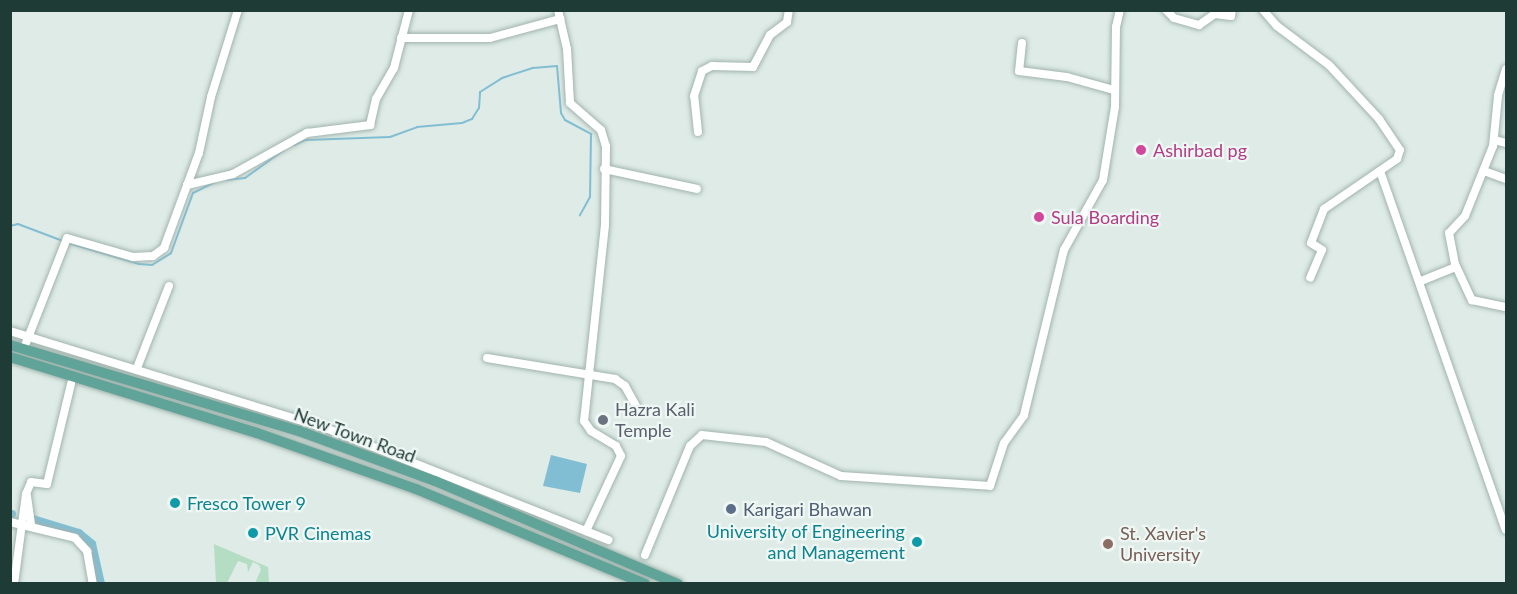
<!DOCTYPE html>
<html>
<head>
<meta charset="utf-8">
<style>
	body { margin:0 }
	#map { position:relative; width:1517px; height:594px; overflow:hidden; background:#deebe6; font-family:Lato,sans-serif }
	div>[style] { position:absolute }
	.green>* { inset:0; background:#b5ddc4 }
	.water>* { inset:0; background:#82bed3 }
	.stream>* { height:2px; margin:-1px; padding:0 1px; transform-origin:1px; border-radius:1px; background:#82bed3 }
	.canal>* { height:8px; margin:-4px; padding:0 4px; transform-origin:4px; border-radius:4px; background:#82bed3 }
	.roads { filter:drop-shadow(0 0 2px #a1b3ae) drop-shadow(0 0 2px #a1b3ae) }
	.minor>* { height:8px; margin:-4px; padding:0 4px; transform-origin:4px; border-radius:4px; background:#fff }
	.major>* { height:10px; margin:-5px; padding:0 5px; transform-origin:5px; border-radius:5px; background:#60a398 }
	.dots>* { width:16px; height:16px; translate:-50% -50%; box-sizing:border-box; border:3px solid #eff7f4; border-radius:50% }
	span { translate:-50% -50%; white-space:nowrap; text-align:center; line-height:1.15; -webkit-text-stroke:4.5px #eff7f4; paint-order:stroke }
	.hotel-label { font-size:18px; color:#b23c85 }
	.left { translate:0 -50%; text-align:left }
	.worship-label { font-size:18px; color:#5b616d }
	.street-label { font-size:18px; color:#1f3b36 }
	.culture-label { font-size:18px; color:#0d838f }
	.right { translate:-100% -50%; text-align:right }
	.service-label { font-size:18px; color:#4e5e75 }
	.education-label { font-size:18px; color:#785e54 }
	.frame { position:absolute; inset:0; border:12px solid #1f3b36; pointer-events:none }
</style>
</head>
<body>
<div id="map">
	<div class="green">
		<i style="clip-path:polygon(214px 544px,268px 567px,269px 583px,255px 583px,261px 570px,259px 565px,253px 562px,248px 572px,247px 564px,238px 561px,227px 583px,216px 583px)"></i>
	</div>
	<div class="water">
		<i style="clip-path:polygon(551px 455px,587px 464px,580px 493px,543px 486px)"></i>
	</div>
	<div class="stream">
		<i style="left:294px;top:145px;width:13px;rotate:-23deg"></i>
		<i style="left:306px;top:140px;width:84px;rotate:-2deg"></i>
		<i style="left:390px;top:137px;width:29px;rotate:-20deg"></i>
		<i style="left:417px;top:127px;width:45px;rotate:-5.1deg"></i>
		<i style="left:462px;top:123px;width:11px;rotate:-22deg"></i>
		<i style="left:472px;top:119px;width:13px;rotate:-58deg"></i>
		<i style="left:479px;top:108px;width:16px;rotate:-86deg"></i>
		<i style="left:480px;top:92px;width:26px;rotate:-32deg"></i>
		<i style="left:502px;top:78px;width:33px;rotate:-18deg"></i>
		<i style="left:533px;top:68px;width:24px;rotate:-5deg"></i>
		<i style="left:557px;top:66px;width:47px;rotate:85.1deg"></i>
		<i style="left:561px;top:113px;width:8px;rotate:60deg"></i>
		<i style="left:565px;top:120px;width:30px;rotate:28deg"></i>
		<i style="left:591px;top:134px;width:63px;rotate:90.9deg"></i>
		<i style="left:590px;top:197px;width:21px;rotate:119deg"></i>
		<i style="left:226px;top:180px;width:19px;rotate:-6deg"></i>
		<i style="left:245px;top:178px;width:48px;rotate:-35.7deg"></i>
		<i style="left:10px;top:226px;width:8px;rotate:-14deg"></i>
		<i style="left:18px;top:224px;width:48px;rotate:20.7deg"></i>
		<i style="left:68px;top:243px;width:74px;rotate:16.5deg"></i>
		<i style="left:139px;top:264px;width:13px;rotate:4deg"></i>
		<i style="left:152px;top:265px;width:22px;rotate:-32deg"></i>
		<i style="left:171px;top:253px;width:64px;rotate:-69.9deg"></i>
		<i style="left:193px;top:193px;width:28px;rotate:-26deg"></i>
	</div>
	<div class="canal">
		<i style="left:10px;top:514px;width:2px"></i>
		<i style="left:33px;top:519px;width:48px;rotate:16.9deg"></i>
		<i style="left:79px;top:533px;width:17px;rotate:40deg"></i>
		<i style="left:92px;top:544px;width:41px;rotate:77.3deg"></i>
	</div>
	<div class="roads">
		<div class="minor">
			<i style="left:558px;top:10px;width:40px;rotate:77deg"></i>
			<i style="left:567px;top:49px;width:54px;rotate:86.8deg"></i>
			<i style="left:570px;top:103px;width:41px;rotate:41.1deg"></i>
			<i style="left:601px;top:130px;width:17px;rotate:73deg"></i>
			<i style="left:606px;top:146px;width:79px;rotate:90.7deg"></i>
			<i style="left:605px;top:225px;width:197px;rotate:96.1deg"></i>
			<i style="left:584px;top:421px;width:12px;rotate:55deg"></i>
			<i style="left:591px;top:431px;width:29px;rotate:31deg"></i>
			<i style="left:616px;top:446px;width:11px;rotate:63deg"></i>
			<i style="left:621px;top:456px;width:83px;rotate:115deg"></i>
			<i style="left:1166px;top:10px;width:11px;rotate:45deg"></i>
			<i style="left:1174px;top:18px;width:26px;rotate:16deg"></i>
			<i style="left:1199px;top:25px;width:19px;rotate:-35deg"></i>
			<i style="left:1215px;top:14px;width:16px;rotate:7deg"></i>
			<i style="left:1231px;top:16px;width:6px;rotate:-81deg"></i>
			<i style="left:1263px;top:10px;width:21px;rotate:49deg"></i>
			<i style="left:1277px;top:26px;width:65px;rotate:36.9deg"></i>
			<i style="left:1329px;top:65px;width:74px;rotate:47.2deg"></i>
			<i style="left:1379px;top:119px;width:37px;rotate:56deg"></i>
			<i style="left:1400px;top:150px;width:9px;rotate:108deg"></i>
			<i style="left:1397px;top:159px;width:88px;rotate:145.6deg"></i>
			<i style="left:1324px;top:209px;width:36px;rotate:111deg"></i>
			<i style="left:1311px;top:243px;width:13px;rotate:32deg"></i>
			<i style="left:1322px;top:250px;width:30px;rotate:113deg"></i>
			<i style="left:401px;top:38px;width:89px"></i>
			<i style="left:490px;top:38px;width:73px;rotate:-15.2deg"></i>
			<i style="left:1022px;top:43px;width:28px;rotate:96deg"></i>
			<i style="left:1019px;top:71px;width:48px;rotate:7.1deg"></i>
			<i style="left:1067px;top:77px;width:49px;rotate:15.5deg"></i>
			<i style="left:1506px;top:69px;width:28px;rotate:107deg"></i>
			<i style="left:1498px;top:96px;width:50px;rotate:95.7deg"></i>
			<i style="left:1493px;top:146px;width:75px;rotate:111.8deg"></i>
			<i style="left:1465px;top:216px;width:23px;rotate:133deg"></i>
			<i style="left:1449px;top:233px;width:32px;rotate:79deg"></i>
			<i style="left:1455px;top:264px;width:40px;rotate:65deg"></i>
			<i style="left:1472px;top:300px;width:35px;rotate:12deg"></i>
			<i style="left:698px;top:132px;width:36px;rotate:-96deg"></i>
			<i style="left:694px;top:96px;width:26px;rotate:-72deg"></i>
			<i style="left:702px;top:71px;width:11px;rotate:-27deg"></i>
			<i style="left:712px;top:66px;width:41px;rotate:1.4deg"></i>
			<i style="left:753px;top:67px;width:36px;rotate:-62deg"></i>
			<i style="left:770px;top:35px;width:21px;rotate:-37deg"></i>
			<i style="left:787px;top:22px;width:12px;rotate:-81deg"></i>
			<i style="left:1494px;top:140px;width:12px;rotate:14deg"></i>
			<i style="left:604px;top:169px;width:95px;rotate:12.1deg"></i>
			<i style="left:1380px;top:171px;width:380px;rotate:70.7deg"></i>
			<i style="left:1484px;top:171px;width:23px;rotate:20deg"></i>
			<i style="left:187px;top:185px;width:47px;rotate:-13.4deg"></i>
			<i style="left:233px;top:174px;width:85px;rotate:-29deg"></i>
			<i style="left:307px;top:133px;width:64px;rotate:-7.2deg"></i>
			<i style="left:370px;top:125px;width:27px;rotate:-77deg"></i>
			<i style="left:376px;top:99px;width:36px;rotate:-60deg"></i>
			<i style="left:394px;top:68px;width:60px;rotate:-75.5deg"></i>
			<i style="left:1421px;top:281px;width:38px;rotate:-22deg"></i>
			<i style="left:10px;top:331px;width:327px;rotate:17.1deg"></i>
			<i style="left:323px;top:427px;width:307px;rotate:21.6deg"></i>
			<i style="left:24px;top:348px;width:118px;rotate:-68.6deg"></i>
			<i style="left:67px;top:238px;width:69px;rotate:16.1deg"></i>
			<i style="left:133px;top:257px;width:20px;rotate:-3deg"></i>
			<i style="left:153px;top:256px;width:14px;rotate:-36deg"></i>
			<i style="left:164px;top:248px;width:101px;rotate:-69.8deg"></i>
			<i style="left:199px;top:153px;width:57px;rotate:-77.9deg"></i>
			<i style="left:211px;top:97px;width:91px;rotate:-72.8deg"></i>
			<i style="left:487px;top:358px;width:130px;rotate:9.3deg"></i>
			<i style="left:615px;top:379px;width:12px;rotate:35deg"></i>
			<i style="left:625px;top:386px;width:23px;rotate:61deg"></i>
			<i style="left:137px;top:368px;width:88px;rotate:-68.7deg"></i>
			<i style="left:27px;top:496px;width:30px;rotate:82deg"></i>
			<i style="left:10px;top:522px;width:67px;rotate:13.8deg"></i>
			<i style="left:75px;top:538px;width:18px;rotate:47deg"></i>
			<i style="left:87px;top:551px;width:34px;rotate:80deg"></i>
			<i style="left:645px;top:555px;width:118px;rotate:-67.6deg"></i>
			<i style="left:690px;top:446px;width:16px;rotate:-43deg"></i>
			<i style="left:702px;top:435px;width:64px;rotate:6.2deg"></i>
			<i style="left:766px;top:442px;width:82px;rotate:24.4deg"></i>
			<i style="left:841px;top:476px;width:149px;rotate:3.8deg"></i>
			<i style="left:990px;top:486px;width:45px;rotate:-72deg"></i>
			<i style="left:1004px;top:443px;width:34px;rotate:-54deg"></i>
			<i style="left:1024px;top:415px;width:170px;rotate:-76.4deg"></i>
			<i style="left:1064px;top:250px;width:80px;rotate:-60.9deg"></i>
			<i style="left:1103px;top:180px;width:74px;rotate:-80.7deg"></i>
			<i style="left:1115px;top:107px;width:80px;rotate:-89.3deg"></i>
			<i style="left:1116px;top:27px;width:17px;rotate:-77deg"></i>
			<i style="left:14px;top:584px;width:91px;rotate:-82.4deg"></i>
			<i style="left:26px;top:494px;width:13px;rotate:-67deg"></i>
			<i style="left:31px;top:482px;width:16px;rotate:7deg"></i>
			<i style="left:47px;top:484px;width:103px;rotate:-76.5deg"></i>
		</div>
		<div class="major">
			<i style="left:10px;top:345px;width:302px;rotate:16.6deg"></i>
			<i style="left:299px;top:431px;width:145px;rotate:20.2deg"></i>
			<i style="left:435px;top:481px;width:264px;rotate:23deg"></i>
			<i style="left:10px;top:357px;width:258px;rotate:17.1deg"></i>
			<i style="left:257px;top:433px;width:169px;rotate:19.4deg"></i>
			<i style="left:416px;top:489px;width:248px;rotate:22.5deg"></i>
		</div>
	</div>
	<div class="dots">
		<i style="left:1141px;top:150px;background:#d1479c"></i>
		<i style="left:1039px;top:217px;background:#d1479c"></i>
		<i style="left:603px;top:420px;background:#6b7280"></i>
		<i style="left:175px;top:503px;background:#0f9aa8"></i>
		<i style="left:731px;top:509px;background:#5c6f8a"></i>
		<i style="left:253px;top:533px;background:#0f9aa8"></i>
		<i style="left:917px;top:542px;background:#0f9aa8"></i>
		<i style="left:1108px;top:544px;background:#8d6e63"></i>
	</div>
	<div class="hotel-label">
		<span class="left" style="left:1153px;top:150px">Ashirbad pg</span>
		<span class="left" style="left:1051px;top:217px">Sula Boarding</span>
	</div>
	<div class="worship-label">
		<span class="left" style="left:615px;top:420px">Hazra Kali<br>Temple</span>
	</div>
	<div class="street-label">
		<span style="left:355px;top:435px;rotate:20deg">New Town Road</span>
	</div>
	<div class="culture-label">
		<span class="left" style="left:187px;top:503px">Fresco Tower 9</span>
		<span class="right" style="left:905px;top:542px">University of Engineering<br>and Management</span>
		<span class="left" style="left:265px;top:533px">PVR Cinemas</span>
	</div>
	<div class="service-label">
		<span class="left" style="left:743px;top:509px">Karigari Bhawan</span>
	</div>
	<div class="education-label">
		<span class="left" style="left:1120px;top:544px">St. Xavier's<br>University</span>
	</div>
	<div class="frame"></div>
</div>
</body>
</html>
